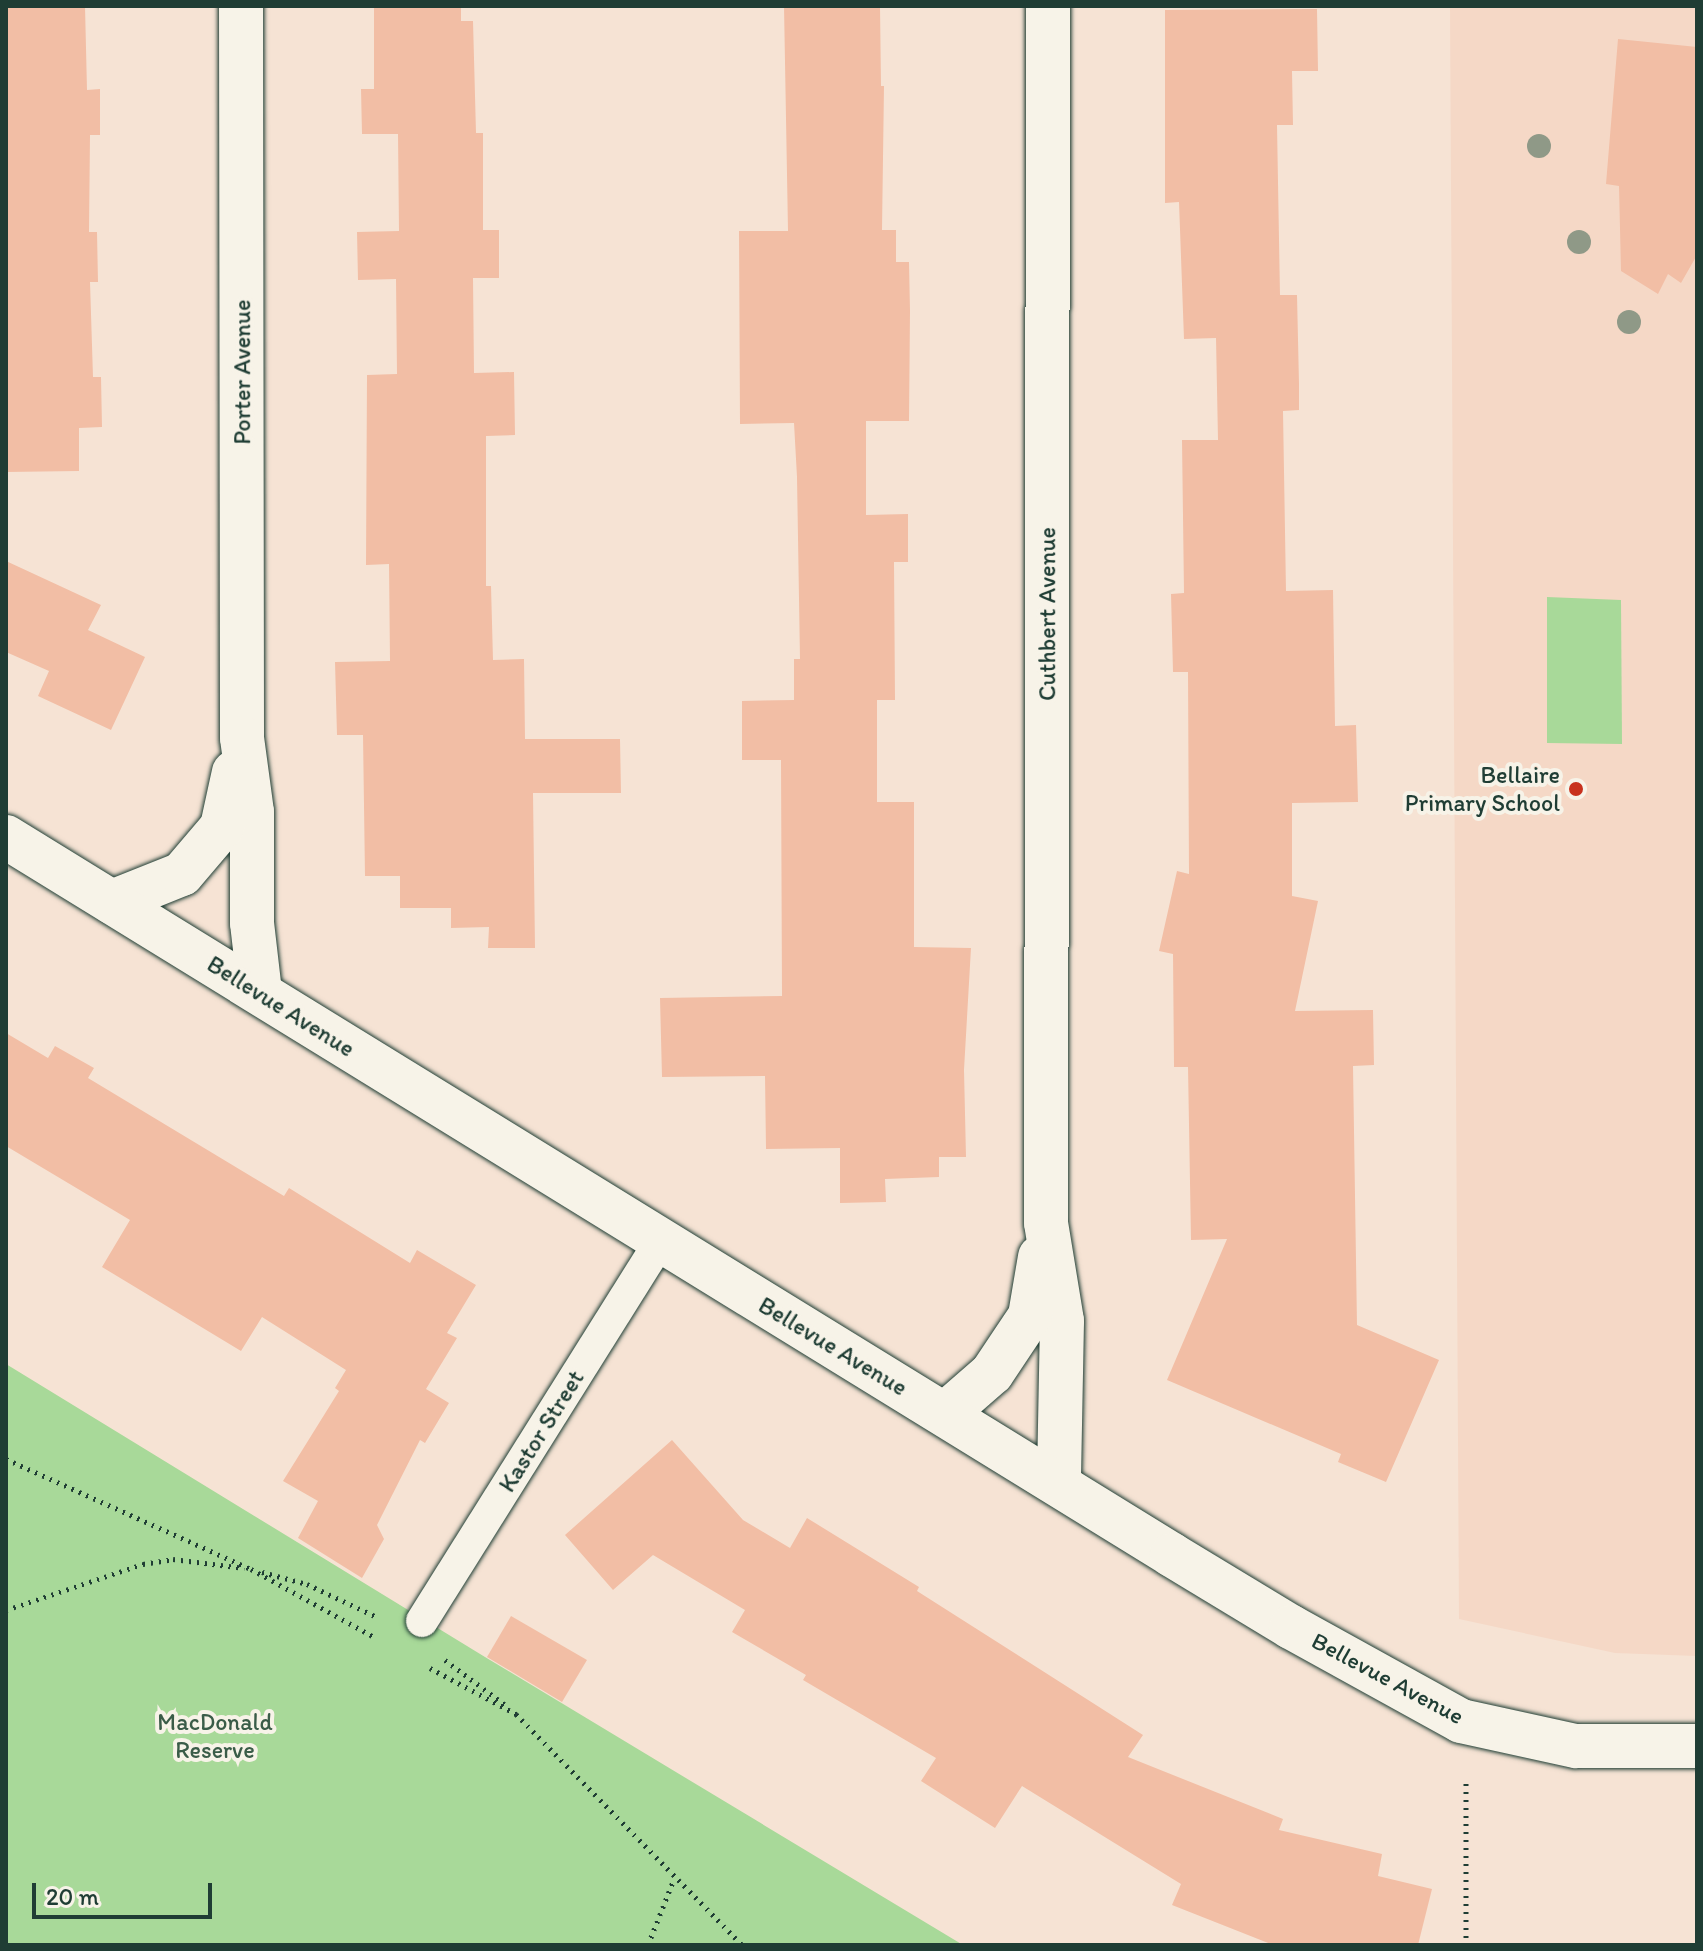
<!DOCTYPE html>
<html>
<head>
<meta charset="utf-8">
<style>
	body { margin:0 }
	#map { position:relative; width:1703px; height:1951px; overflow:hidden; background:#f6e3d4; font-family:Itim,sans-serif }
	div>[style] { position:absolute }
	.built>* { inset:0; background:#f5d8c6 }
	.green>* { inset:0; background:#a8d999 }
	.building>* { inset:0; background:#f2bea5 }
	.path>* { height:5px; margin-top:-2.5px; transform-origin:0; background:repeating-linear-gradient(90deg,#1f3d34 0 2px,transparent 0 8px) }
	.roads { filter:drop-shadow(0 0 2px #1f3d34) drop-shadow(0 0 2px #1f3d34) }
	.service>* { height:32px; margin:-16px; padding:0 16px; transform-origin:16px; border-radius:16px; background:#f7f3e8 }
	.minor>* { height:44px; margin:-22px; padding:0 22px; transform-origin:22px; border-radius:22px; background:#f7f3e8 }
	.tertiary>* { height:44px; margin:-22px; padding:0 22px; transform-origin:22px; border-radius:22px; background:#f7f3e8 }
	.trees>* { width:24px; height:24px; margin:-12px; border-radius:50%; background:#8f9987 }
	.dots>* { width:22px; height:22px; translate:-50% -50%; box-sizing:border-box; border:4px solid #f7f3e8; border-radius:50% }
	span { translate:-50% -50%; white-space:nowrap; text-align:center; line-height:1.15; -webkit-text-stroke:8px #f7f3e8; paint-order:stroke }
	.street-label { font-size:24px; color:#1f3d34 }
	.poi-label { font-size:24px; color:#1f3d34 }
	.right { translate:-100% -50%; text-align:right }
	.park-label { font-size:24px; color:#3a5c48 }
	.frame { position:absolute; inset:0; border:8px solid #1f3d34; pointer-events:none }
	.scale { position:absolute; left:32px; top:1883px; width:180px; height:36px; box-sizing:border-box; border:4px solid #1f3d34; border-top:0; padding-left:10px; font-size:24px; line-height:28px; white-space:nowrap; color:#1f3d34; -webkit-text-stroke:6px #f7f3e8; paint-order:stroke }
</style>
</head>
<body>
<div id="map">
	<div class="built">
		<i style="clip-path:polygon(1450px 6px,1697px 6px,1697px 1656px,1615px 1653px,1459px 1619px)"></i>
	</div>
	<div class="green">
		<i style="clip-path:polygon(1547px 597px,1621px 600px,1622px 744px,1547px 743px)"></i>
		<i style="clip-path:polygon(6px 1364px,485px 1657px,963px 1945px,6px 1945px)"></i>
	</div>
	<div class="building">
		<i style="clip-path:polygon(6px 6px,85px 6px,87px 90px,100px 89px,100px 135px,90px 135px,89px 232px,97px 232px,98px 282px,90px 282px,93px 377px,101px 377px,102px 427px,79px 428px,79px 471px,6px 472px)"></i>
		<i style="clip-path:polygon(374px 6px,461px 6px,461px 21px,473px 21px,476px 133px,483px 133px,483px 230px,499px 230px,499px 278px,473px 278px,474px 373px,514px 372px,515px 435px,486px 436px,486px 586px,491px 586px,493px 660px,524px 659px,525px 739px,620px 739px,621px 793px,533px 793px,535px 948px,488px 948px,489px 927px,451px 928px,451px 908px,400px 908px,400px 876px,365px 876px,363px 735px,337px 735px,335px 662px,390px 661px,389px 564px,366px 565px,367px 375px,397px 374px,396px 279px,358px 280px,357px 232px,399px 231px,398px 134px,362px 134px,361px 89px,374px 89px)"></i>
		<i style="clip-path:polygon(784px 6px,880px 6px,881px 86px,884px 86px,882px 230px,896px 230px,896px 262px,909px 262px,910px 311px,909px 421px,866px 421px,866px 515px,908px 514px,908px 562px,894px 562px,895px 700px,877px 700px,877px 802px,914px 802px,914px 947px,971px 948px,964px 1070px,966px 1157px,939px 1157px,939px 1177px,885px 1179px,886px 1202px,840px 1203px,840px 1148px,766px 1149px,765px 1076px,662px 1077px,660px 998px,782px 996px,781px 760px,742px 760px,742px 701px,794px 700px,794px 659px,800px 659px,797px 477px,794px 423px,740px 424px,739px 231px,788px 231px)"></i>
		<i style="clip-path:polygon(1317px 9px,1318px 71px,1292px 71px,1293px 125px,1277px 125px,1280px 295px,1297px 295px,1299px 384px,1299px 410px,1283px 411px,1286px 591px,1333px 590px,1335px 726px,1356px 725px,1358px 802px,1292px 803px,1292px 896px,1318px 901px,1295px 1011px,1373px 1010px,1374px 1065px,1353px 1066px,1357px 1325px,1439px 1360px,1386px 1482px,1338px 1462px,1341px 1454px,1167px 1380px,1227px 1239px,1191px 1240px,1188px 1067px,1174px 1067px,1173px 954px,1159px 951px,1177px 871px,1189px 874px,1188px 672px,1173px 672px,1171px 594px,1184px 593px,1182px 440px,1218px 440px,1216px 338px,1184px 339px,1179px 202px,1165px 203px,1165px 10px)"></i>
		<i style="clip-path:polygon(1618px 39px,1697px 47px,1697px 255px,1681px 283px,1668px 274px,1658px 294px,1621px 271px,1619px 186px,1606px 184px)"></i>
		<i style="clip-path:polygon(6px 561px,101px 605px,88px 630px,145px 657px,111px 730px,38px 696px,49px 671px,6px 652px)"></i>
		<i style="clip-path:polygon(6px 1033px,48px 1058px,55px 1046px,94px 1068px,88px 1078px,284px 1196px,289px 1188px,410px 1263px,417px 1250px,476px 1285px,447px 1333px,457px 1338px,426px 1389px,449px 1403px,425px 1443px,420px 1440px,377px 1525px,384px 1539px,362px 1578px,298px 1538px,318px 1501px,283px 1481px,339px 1391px,335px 1388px,346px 1370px,262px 1317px,241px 1351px,102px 1267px,130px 1220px,6px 1146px)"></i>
		<i style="clip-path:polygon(672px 1440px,743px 1520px,790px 1548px,807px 1518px,919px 1587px,917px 1591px,1143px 1735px,1128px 1757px,1283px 1819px,1279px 1830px,1382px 1854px,1378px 1876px,1432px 1889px,1418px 1945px,1273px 1945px,1172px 1905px,1181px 1884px,1022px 1786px,995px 1828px,921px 1781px,936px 1758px,803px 1680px,806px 1675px,732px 1632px,745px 1610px,653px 1555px,613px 1590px,565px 1535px)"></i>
		<i style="clip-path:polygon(511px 1616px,587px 1660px,562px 1702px,487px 1657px)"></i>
	</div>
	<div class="path">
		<i style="left:6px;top:1459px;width:269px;rotate:24.2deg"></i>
		<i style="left:251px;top:1569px;width:143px;rotate:28.9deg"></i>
		<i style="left:262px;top:1572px;width:47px;rotate:14.9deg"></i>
		<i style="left:307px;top:1584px;width:75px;rotate:25.2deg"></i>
		<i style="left:6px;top:1610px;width:145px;rotate:-18.6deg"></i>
		<i style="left:143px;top:1564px;width:30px;rotate:-9deg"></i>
		<i style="left:173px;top:1559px;width:72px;rotate:7.2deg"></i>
		<i style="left:445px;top:1660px;width:77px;rotate:36.6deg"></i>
		<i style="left:430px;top:1668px;width:98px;rotate:28.1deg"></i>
		<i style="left:516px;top:1714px;width:323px;rotate:45.6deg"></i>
		<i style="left:648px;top:1945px;width:71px;rotate:-68.5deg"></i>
		<i style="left:1466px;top:1945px;width:167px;rotate:-90deg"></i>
	</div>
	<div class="roads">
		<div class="service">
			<i style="left:422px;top:1621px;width:448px;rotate:-57.9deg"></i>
		</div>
		<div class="minor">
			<i style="left:241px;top:6px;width:732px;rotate:89.92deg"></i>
			<i style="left:242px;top:738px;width:75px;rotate:82.3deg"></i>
			<i style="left:252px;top:812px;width:111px;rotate:90deg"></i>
			<i style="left:252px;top:923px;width:69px;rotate:83.4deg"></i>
			<i style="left:1048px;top:6px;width:1217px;rotate:90.09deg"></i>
			<i style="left:1046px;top:1223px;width:99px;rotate:80.7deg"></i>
			<i style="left:1062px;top:1321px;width:163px;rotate:91.1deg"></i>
			<i style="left:112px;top:902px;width:75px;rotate:-21.8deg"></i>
			<i style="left:182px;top:874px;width:62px;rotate:-49.6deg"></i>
			<i style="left:222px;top:827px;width:56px;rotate:-77.7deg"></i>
			<i style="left:945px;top:1414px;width:62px;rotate:-41.1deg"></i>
			<i style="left:992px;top:1373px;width:69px;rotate:-56.3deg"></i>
			<i style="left:1030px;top:1316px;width:60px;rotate:-80.4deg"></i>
		</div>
		<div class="tertiary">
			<i style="left:6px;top:837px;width:1369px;rotate:31.62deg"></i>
			<i style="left:1172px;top:1555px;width:139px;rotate:31.2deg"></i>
			<i style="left:1291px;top:1627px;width:194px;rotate:28.9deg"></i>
			<i style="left:1461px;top:1721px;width:118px;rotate:12.3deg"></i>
			<i style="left:1576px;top:1746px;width:121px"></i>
		</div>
	</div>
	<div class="trees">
		<i style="left:1539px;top:146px"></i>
		<i style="left:1579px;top:242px"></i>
		<i style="left:1629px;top:322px"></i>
	</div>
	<div class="dots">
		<i style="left:1576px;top:789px;background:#c8321e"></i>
	</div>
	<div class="street-label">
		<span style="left:242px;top:372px;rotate:-90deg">Porter Avenue</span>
		<span style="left:1047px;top:614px;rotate:-90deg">Cuthbert Avenue</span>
		<span style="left:281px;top:1006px;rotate:32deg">Bellevue Avenue</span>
		<span style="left:833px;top:1346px;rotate:31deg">Bellevue Avenue</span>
		<span style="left:541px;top:1431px;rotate:-58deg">Kastor Street</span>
		<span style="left:1388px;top:1678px;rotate:28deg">Bellevue Avenue</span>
	</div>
	<div class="poi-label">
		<span class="right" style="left:1560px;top:789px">Bellaire<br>Primary School</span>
	</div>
	<div class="park-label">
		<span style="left:215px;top:1736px">MacDonald<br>Reserve</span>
	</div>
	<div class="frame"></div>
	<div class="scale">20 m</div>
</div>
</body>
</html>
